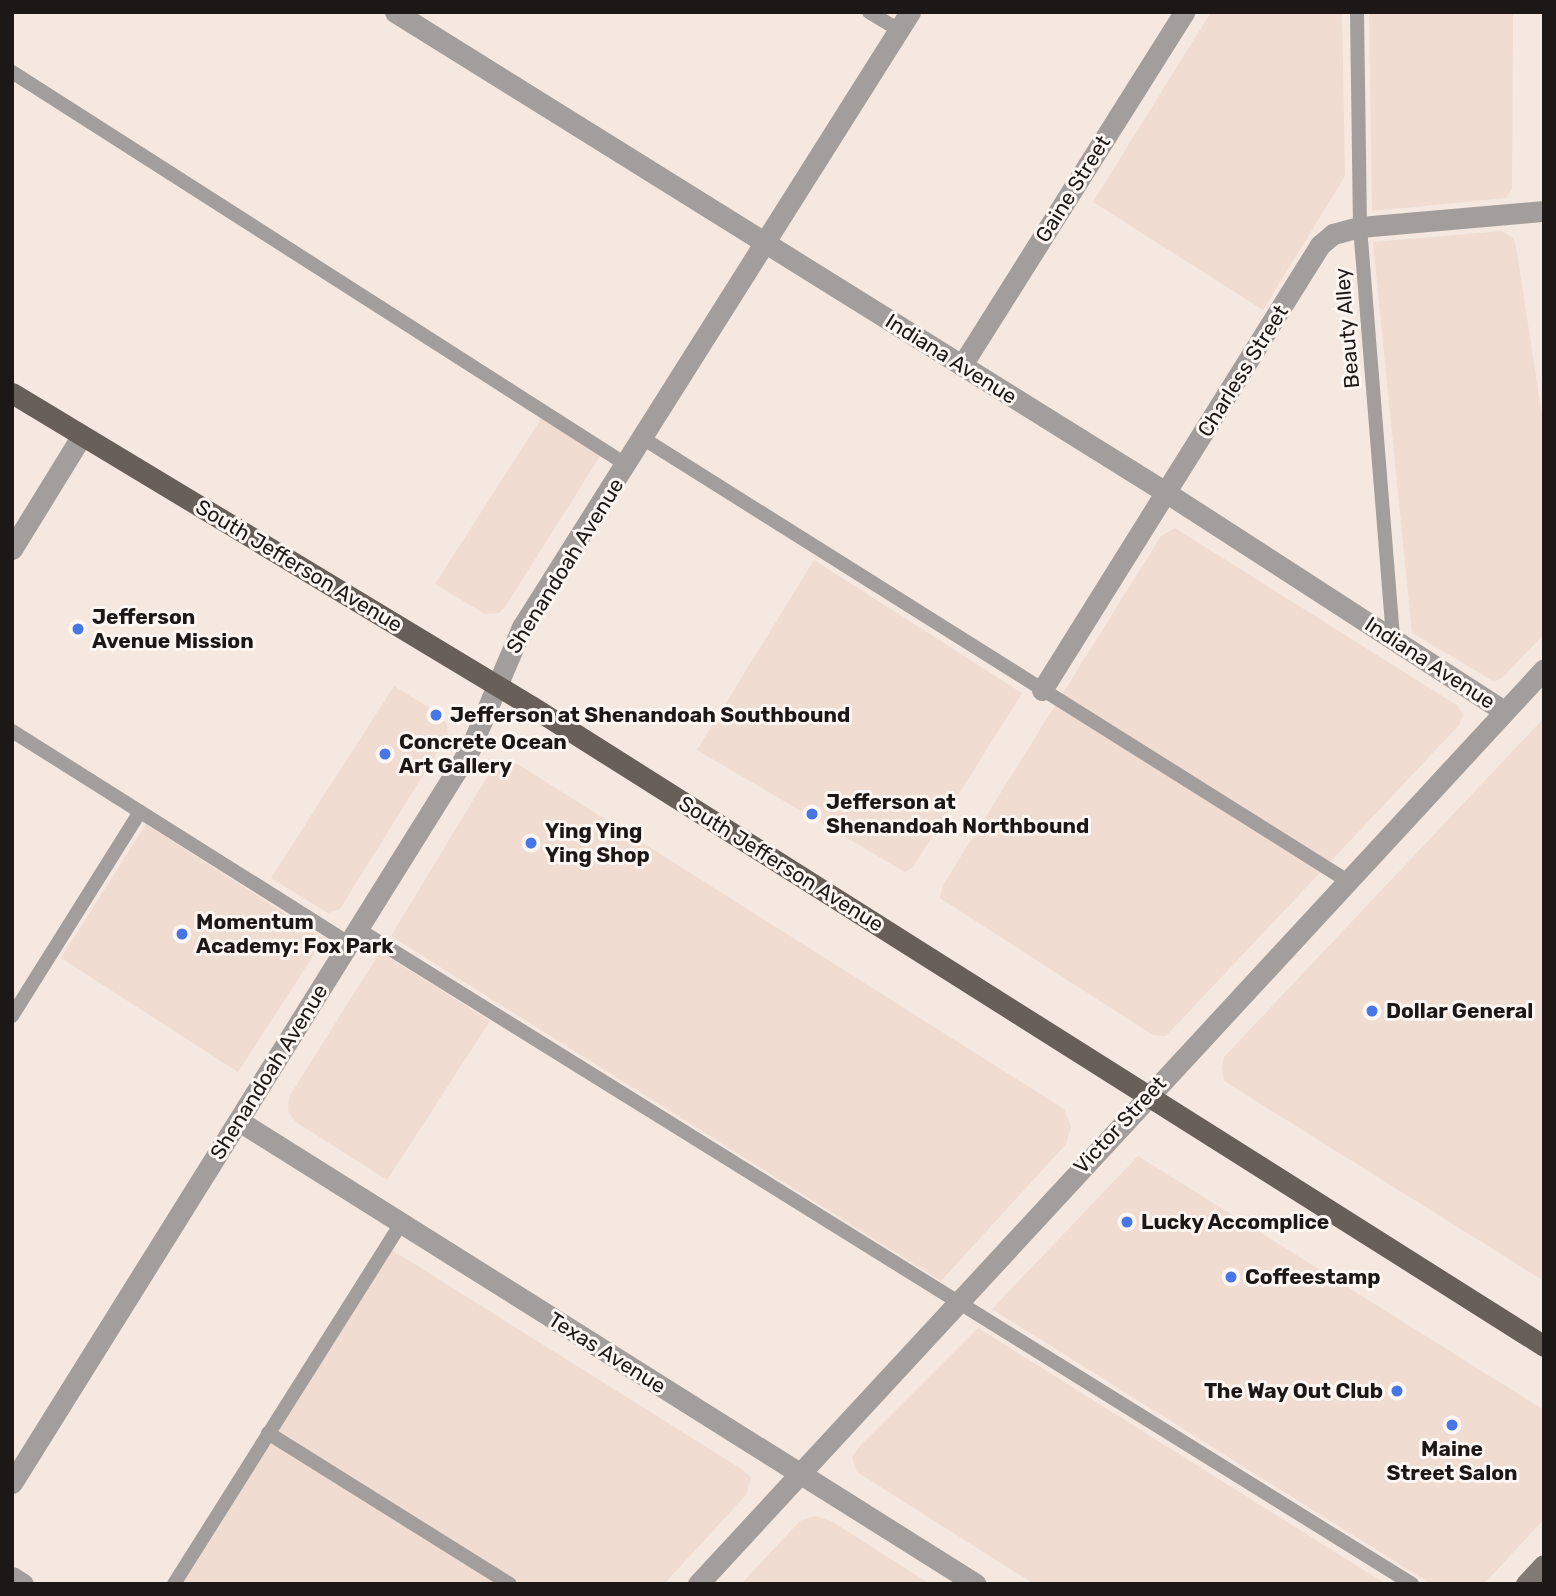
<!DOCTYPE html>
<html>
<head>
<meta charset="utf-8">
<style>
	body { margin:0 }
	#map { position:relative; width:1556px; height:1596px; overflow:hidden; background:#f5e8e0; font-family:Rubik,sans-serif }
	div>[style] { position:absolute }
	.built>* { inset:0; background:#f0dcd0 }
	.lane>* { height:14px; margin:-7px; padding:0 7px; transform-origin:7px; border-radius:7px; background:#a39e9b }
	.street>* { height:21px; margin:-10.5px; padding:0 10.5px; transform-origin:10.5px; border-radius:10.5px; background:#a39e9b }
	.secondary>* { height:21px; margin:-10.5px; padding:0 10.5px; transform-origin:10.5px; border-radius:10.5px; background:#807974 }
	.primary>* { height:21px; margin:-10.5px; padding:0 10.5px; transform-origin:10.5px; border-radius:10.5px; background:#685f59 }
	.dots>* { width:19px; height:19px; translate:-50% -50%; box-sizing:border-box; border:4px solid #fef6f2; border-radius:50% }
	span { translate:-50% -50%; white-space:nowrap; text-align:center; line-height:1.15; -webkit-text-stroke:6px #fef6f2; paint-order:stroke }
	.street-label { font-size:21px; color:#1d1816 }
	.poi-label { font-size:21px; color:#1d1816; font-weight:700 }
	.left { translate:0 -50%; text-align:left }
	.right { translate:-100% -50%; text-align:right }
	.frame { position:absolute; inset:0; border:14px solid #1d1816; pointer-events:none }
</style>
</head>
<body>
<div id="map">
	<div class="built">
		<i style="clip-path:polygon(1211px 12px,1342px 12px,1345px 176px,1263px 310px,1093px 202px)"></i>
		<i style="clip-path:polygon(1369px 12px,1513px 12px,1512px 189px,1506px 198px,1372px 211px)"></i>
		<i style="clip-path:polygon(1502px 231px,1514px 239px,1517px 253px,1544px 428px,1544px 634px,1502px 678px,1493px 681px,1412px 633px,1373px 242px)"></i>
		<i style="clip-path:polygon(544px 414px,602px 453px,505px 607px,499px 613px,485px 614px,435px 584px)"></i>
		<i style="clip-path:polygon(1175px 528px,1458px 706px,1463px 714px,1460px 724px,1166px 1036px,1153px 1035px,940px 898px,943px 885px,1161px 536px)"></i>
		<i style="clip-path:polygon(814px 560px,1022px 693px,913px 867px,905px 872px,697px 750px)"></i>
		<i style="clip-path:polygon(394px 686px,438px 713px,447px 724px,448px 735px,340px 909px,328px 913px,271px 878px)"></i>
		<i style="clip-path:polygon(1544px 718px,1544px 1281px,1224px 1081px,1222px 1069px,1224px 1057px)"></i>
		<i style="clip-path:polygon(502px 760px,516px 763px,1064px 1109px,1071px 1127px,1066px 1144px,941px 1281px,391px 936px,492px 769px)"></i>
		<i style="clip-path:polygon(146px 824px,324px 939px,238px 1072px,61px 958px)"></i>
		<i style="clip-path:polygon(380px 952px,490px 1021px,387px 1180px,296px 1122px,288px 1111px,289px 1097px)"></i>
		<i style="clip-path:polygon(1138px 1156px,1544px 1410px,1544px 1519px,1484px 1584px,1431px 1584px,992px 1309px)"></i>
		<i style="clip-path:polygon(392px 1250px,743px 1470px,751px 1478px,746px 1495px,664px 1584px,183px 1584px)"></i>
		<i style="clip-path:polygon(978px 1328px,1386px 1584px,1034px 1584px,857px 1472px,852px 1457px,860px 1446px)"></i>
		<i style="clip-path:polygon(815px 1516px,831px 1521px,930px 1584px,741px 1584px,800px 1521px)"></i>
	</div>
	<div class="lane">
		<i style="left:869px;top:12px;width:35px;rotate:31deg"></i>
		<i style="left:1357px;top:12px;width:215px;rotate:89.2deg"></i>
		<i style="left:1360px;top:227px;width:414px;rotate:85.4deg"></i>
		<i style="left:12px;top:72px;width:730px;rotate:32.58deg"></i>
		<i style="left:644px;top:439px;width:829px;rotate:32.14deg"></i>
		<i style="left:12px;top:731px;width:398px;rotate:32.2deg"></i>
		<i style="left:358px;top:929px;width:1241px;rotate:31.86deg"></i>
		<i style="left:12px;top:1016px;width:241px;rotate:-57.9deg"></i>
		<i style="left:268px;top:1433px;width:285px;rotate:32deg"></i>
		<i style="left:174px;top:1584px;width:426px;rotate:-57.8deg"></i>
	</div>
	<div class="street">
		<i style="left:395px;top:12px;width:910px;rotate:31.93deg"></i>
		<i style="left:1167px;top:493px;width:401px;rotate:32.9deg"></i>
		<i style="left:962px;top:365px;width:417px;rotate:-57.8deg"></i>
		<i style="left:12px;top:549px;width:132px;rotate:-58.4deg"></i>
		<i style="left:1042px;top:690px;width:525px;rotate:-58.01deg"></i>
		<i style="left:1320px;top:245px;width:17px;rotate:-40deg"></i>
		<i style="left:1333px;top:234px;width:28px;rotate:-15deg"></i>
		<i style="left:1360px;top:227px;width:185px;rotate:-5deg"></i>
		<i style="left:239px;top:1121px;width:870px;rotate:32.14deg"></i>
		<i style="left:12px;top:1483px;width:865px;rotate:-58.04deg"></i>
		<i style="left:470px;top:749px;width:133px;rotate:-66.9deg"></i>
		<i style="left:522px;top:627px;width:727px;rotate:-57.75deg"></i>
		<i style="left:12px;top:1577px;width:13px;rotate:32deg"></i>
		<i style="left:698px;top:1584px;width:1246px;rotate:-47.24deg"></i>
	</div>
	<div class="secondary">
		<i style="left:1526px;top:1584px;width:26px;rotate:-47deg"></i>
	</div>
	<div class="primary">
		<i style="left:12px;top:393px;width:606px;rotate:31.09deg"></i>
		<i style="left:531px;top:706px;width:1198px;rotate:32.28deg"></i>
	</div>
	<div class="dots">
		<i style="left:78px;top:629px;background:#4776e8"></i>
		<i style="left:436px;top:715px;background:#4776e8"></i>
		<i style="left:385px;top:754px;background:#4776e8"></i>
		<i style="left:812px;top:814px;background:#4776e8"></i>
		<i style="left:531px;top:843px;background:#4776e8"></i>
		<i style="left:182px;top:934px;background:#4776e8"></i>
		<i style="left:1372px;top:1011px;background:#4776e8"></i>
		<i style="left:1127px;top:1222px;background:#4776e8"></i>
		<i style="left:1231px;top:1277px;background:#4776e8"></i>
		<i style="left:1397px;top:1391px;background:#4776e8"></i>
		<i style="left:1452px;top:1425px;background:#4776e8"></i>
	</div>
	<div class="street-label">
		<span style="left:1073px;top:189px;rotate:-58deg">Gaine Street</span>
		<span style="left:1347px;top:328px;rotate:-95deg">Beauty Alley</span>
		<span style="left:951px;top:359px;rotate:32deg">Indiana Avenue</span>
		<span style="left:1243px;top:371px;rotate:-58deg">Charless Street</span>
		<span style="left:299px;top:566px;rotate:31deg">South Jefferson Avenue</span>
		<span style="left:565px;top:566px;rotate:-58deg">Shenandoah Avenue</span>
		<span style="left:1430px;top:663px;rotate:33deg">Indiana Avenue</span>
		<span style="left:781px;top:864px;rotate:32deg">South Jefferson Avenue</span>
		<span style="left:269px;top:1072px;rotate:-58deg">Shenandoah Avenue</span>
		<span style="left:1120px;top:1125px;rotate:-47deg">Victor Street</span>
		<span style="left:607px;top:1353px;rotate:32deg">Texas Avenue</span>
	</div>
	<div class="poi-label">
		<span class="left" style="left:92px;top:629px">Jefferson<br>Avenue Mission</span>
		<span class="left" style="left:450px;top:715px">Jefferson at Shenandoah Southbound</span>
		<span class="left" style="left:399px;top:754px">Concrete Ocean<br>Art Gallery</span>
		<span class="left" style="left:826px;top:814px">Jefferson at<br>Shenandoah Northbound</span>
		<span class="left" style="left:545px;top:843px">Ying Ying<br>Ying Shop</span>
		<span class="left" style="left:196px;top:934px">Momentum<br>Academy: Fox Park</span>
		<span class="left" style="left:1386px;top:1011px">Dollar General</span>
		<span class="left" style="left:1141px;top:1222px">Lucky Accomplice</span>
		<span class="left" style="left:1245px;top:1277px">Coffeestamp</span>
		<span class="right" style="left:1383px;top:1391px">The Way Out Club</span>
		<span style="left:1452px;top:1461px">Maine<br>Street Salon</span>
	</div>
	<div class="frame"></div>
</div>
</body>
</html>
